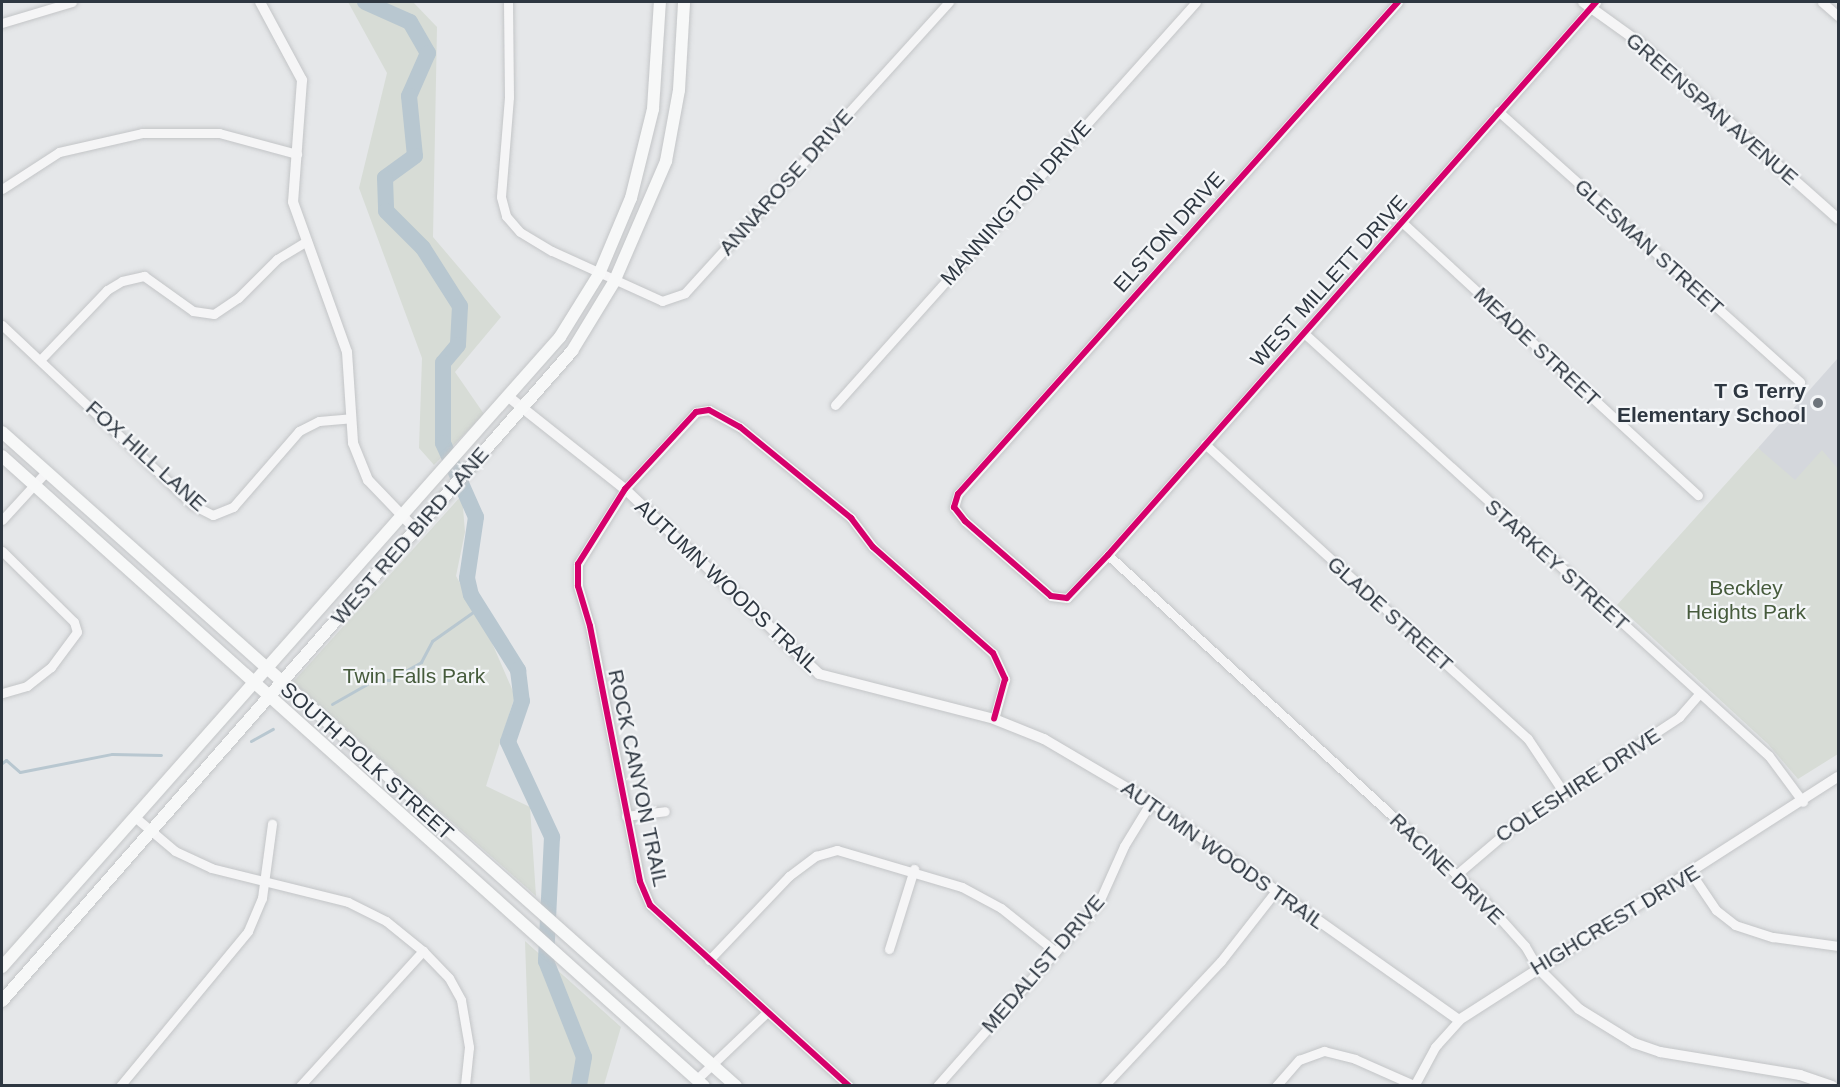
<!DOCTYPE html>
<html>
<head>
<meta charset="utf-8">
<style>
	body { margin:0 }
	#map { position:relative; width:1840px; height:1087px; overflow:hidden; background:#e5e7e9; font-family:Helvetica,sans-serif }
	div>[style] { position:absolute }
	.built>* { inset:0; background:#d4d7dc }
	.green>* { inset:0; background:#d7dcd6 }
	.stream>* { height:3px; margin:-1.5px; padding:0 1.5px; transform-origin:1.5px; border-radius:1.5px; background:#b8c7d0 }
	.river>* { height:16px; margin:-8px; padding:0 8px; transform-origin:8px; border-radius:8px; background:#b8c7d0 }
	.roads { filter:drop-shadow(0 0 2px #c3c5c7) drop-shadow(0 0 2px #c3c5c7) }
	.minor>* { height:9px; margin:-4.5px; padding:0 4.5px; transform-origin:4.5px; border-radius:4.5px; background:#f5f5f6 }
	.tertiary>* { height:10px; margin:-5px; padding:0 5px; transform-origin:5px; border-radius:5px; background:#f5f5f6 }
	.secondary>* { height:12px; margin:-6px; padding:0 6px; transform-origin:6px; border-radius:6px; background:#f7f8f8 }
	.cycleway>* { height:6px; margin:-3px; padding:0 3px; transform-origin:3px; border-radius:3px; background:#d6006c }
	.dots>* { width:16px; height:16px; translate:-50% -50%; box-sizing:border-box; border:3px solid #f4f6f8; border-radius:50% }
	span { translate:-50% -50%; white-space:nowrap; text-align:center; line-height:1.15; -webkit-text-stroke:4.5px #f4f6f8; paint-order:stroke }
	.street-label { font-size:21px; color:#2e3741 }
	.poi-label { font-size:21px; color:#2e3741; font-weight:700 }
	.right { translate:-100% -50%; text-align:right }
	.park-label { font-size:21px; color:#465b3c }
	.frame { position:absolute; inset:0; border:3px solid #2e3741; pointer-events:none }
</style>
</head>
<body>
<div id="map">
	<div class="built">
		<i style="clip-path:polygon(1838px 358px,1838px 545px,1758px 448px)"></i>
	</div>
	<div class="green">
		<i style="clip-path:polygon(348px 2px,413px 2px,437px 27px,433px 237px,501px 317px,455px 372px,484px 414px,434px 465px,419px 448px,422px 358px,359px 188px,387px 73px)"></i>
		<i style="clip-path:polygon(1758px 448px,1795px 480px,1822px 450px,1838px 469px,1838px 754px,1798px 779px,1768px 744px,1617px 605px)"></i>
		<i style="clip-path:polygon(462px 495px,465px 532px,456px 576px,486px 629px,515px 696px,486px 786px,530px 807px,536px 896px,293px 682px)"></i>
		<i style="clip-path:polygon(525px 941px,621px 1027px,604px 1085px,530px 1085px)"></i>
	</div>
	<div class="stream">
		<i style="left:332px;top:704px;width:51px;rotate:-29.6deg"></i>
		<i style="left:376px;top:679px;width:13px;rotate:4deg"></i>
		<i style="left:389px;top:680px;width:37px;rotate:-29deg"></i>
		<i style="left:421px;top:662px;width:24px;rotate:-62deg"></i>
		<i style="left:432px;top:641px;width:59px;rotate:-35.3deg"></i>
		<i style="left:251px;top:741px;width:25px;rotate:-29deg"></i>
		<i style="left:2px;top:763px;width:5px;rotate:-37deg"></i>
		<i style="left:6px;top:760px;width:18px;rotate:41deg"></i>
		<i style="left:20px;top:772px;width:94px;rotate:-11.1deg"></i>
		<i style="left:112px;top:754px;width:49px;rotate:1.2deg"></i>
	</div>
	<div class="river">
		<i style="left:365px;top:2px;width:49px;rotate:24deg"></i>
		<i style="left:410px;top:22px;width:36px;rotate:60deg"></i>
		<i style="left:428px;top:53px;width:47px;rotate:113.8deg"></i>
		<i style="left:409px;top:96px;width:60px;rotate:84.3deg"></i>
		<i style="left:415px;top:156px;width:37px;rotate:144deg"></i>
		<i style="left:385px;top:178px;width:33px;rotate:88deg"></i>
		<i style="left:386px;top:211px;width:52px;rotate:45deg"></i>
		<i style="left:423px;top:248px;width:69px;rotate:57.5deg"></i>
		<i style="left:460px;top:306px;width:39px;rotate:93deg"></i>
		<i style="left:458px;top:345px;width:23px;rotate:130deg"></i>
		<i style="left:443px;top:363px;width:80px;rotate:90deg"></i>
		<i style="left:443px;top:443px;width:81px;rotate:66deg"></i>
		<i style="left:476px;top:517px;width:62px;rotate:98.4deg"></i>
		<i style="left:467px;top:578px;width:17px;rotate:77deg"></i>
		<i style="left:471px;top:595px;width:89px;rotate:57.9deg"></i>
		<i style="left:518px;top:670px;width:31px;rotate:83deg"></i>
		<i style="left:522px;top:701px;width:43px;rotate:108.9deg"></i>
		<i style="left:508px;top:742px;width:105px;rotate:65.1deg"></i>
		<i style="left:552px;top:837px;width:124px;rotate:92.8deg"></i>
		<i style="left:546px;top:961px;width:103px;rotate:68.4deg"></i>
		<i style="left:584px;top:1057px;width:29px;rotate:100deg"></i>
	</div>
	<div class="roads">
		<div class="minor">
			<i style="left:508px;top:2px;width:95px;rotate:89.4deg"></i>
			<i style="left:509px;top:97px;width:100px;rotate:94.6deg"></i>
			<i style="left:501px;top:197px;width:20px;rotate:75deg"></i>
			<i style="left:506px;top:216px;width:21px;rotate:49deg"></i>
			<i style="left:520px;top:232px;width:37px;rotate:31deg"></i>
			<i style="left:552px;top:251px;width:121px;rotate:24.4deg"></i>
			<i style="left:662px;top:301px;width:24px;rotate:-19deg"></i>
			<i style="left:685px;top:293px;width:393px;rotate:-47.8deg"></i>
			<i style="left:1398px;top:2px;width:660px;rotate:131.81deg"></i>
			<i style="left:958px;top:494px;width:14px;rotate:107deg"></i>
			<i style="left:954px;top:507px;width:18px;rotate:52deg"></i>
			<i style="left:965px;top:521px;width:114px;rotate:41.1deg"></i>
			<i style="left:1051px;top:596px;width:16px;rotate:7deg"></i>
			<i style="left:1067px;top:598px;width:59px;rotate:-46.4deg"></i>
			<i style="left:1108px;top:555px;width:738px;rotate:-48.57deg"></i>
			<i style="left:1822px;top:2px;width:21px;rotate:41deg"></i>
			<i style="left:2px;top:23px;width:73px;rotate:-16.7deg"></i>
			<i style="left:1498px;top:111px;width:406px;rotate:41.9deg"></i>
			<i style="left:2px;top:189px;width:68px;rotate:-33deg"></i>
			<i style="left:59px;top:152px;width:85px;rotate:-12.9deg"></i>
			<i style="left:142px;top:133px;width:77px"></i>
			<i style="left:219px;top:133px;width:81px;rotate:15.1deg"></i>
			<i style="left:1404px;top:224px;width:400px;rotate:42.7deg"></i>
			<i style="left:2px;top:325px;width:262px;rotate:43.3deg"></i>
			<i style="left:193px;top:505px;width:22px;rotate:27deg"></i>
			<i style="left:213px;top:515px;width:22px;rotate:-22deg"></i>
			<i style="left:233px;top:507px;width:101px;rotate:-49deg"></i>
			<i style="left:299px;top:431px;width:22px;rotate:-27deg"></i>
			<i style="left:319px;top:421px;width:32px;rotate:-5deg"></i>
			<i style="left:1305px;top:334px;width:627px;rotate:42.29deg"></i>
			<i style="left:1769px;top:756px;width:57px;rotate:53.5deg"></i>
			<i style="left:42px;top:358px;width:94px;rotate:-46.3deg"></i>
			<i style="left:107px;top:290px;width:17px;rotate:-31deg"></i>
			<i style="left:122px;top:281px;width:23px;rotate:-13deg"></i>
			<i style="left:144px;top:276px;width:60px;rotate:35.5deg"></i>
			<i style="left:193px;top:311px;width:21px;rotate:8deg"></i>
			<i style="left:214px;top:314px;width:29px;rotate:-34deg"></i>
			<i style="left:238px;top:298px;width:55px;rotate:-45deg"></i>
			<i style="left:277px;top:259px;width:35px;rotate:-31deg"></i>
			<i style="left:835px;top:405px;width:541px;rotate:-48.15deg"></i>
			<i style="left:1205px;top:444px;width:437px;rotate:42.4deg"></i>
			<i style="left:1528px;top:739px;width:65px;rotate:56.3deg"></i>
			<i style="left:2px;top:520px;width:65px;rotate:-47.5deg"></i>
			<i style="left:2px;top:551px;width:101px;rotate:44.6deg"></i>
			<i style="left:74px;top:622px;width:10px;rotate:73deg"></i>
			<i style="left:77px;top:632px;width:44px;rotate:126.6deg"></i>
			<i style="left:51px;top:667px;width:31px;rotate:142deg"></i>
			<i style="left:27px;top:686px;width:26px;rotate:164deg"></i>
			<i style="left:1108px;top:555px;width:506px;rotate:42.52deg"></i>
			<i style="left:1481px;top:897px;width:66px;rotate:48.1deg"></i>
			<i style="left:1525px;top:946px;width:24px;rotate:60deg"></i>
			<i style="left:626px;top:816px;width:39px;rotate:-7deg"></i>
			<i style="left:136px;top:818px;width:51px;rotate:40.2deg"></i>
			<i style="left:175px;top:851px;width:40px;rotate:25deg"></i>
			<i style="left:211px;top:868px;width:141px;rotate:13.9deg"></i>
			<i style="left:348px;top:902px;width:42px;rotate:26.6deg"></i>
			<i style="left:386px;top:921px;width:48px;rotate:39deg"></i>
			<i style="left:423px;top:951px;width:37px;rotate:46deg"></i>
			<i style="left:449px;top:978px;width:25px;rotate:61deg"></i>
			<i style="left:461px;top:1000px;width:48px;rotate:80.3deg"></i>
			<i style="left:469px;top:1047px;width:39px;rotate:96deg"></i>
			<i style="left:1691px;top:873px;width:45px;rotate:56deg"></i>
			<i style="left:1716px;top:910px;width:24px;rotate:38deg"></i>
			<i style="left:1735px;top:925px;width:40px;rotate:18deg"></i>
			<i style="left:1773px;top:937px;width:66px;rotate:7.9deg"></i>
			<i style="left:1456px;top:875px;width:71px;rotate:-40.4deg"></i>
			<i style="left:1510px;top:829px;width:203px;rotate:-33.5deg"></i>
			<i style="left:1679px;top:717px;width:30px;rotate:-49deg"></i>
			<i style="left:889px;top:949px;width:84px;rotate:-72.6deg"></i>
			<i style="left:709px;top:960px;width:116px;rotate:-46.4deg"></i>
			<i style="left:789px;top:876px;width:34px;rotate:-37deg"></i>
			<i style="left:816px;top:856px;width:22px;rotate:-16deg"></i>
			<i style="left:837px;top:850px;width:130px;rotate:16.5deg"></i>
			<i style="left:962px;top:887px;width:44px;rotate:28.3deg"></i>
			<i style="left:1001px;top:908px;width:70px;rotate:38.7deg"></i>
			<i style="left:697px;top:1079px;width:97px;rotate:-43.7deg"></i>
			<i style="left:120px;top:1086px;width:201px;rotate:-50.4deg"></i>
			<i style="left:248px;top:931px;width:36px;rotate:-67deg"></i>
			<i style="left:262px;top:898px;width:75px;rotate:-82.3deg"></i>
			<i style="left:300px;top:1086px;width:183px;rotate:-47.7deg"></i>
			<i style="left:849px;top:1086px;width:269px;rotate:-137.7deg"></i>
			<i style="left:650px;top:905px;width:26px;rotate:-113deg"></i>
			<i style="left:640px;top:881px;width:260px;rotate:-101.1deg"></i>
			<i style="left:590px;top:626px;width:42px;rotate:-106.7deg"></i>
			<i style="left:578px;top:586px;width:22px;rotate:-90deg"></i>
			<i style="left:578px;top:564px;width:89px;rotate:-57.9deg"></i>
			<i style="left:625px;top:489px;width:105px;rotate:-47.3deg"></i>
			<i style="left:696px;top:412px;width:13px;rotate:-9deg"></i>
			<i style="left:709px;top:410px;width:35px;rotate:29deg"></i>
			<i style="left:740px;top:427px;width:144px;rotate:39.3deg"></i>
			<i style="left:851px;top:518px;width:36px;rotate:53deg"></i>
			<i style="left:873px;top:547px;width:160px;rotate:41.5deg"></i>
			<i style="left:993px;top:653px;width:29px;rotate:65deg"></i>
			<i style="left:1005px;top:679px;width:41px;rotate:105.4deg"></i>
			<i style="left:937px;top:1086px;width:245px;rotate:-48.6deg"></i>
			<i style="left:1099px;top:902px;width:61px;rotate:-65.9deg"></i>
			<i style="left:1124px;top:846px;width:52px;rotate:-58.5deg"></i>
			<i style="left:1104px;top:1086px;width:171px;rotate:-46.9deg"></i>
			<i style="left:1221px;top:961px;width:88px;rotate:-52deg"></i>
			<i style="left:1276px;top:1086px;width:35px;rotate:-49deg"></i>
			<i style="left:1299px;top:1060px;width:27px;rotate:-20deg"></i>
			<i style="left:1324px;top:1051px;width:32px;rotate:14deg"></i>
			<i style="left:1355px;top:1059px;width:67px;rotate:23.9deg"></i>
			<i style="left:1414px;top:1086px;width:44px;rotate:-61.7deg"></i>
			<i style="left:1435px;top:1047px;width:36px;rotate:-48deg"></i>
		</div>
		<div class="tertiary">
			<i style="left:260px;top:2px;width:89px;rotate:61.7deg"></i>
			<i style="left:302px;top:80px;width:122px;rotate:94.2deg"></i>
			<i style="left:293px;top:202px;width:159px;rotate:70.2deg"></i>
			<i style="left:347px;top:352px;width:91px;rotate:86.2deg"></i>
			<i style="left:353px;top:443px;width:40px;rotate:68deg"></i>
			<i style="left:368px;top:480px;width:69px;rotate:46.2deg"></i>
			<i style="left:1583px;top:2px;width:70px;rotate:35.7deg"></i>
			<i style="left:1640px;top:43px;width:265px;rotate:41.6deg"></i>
			<i style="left:510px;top:398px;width:147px;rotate:38.4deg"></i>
			<i style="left:625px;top:489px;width:268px;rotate:43.6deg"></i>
			<i style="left:819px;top:674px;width:181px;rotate:14.4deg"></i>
			<i style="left:994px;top:719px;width:54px;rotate:21.8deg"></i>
			<i style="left:1044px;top:739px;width:124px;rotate:30.5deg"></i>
			<i style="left:1151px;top:802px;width:377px;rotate:35.3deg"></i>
			<i style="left:1459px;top:1020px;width:450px;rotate:-32.7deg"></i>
			<i style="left:1537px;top:967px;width:59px;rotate:45deg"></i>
			<i style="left:1579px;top:1009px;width:65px;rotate:31.7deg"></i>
			<i style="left:1634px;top:1043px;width:28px;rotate:19deg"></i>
			<i style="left:1660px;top:1052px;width:142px;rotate:9.3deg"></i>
			<i style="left:1800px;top:1075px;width:34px;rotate:19deg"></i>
		</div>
		<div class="secondary">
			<i style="left:2px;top:432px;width:983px;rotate:41.7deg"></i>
			<i style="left:2px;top:456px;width:943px;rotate:41.91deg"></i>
			<i style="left:2px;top:967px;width:842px;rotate:-48.47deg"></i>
			<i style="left:560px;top:337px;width:74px;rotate:-58.2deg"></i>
			<i style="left:599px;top:274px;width:82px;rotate:-67.2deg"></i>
			<i style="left:631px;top:198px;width:92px;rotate:-76.1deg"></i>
			<i style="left:653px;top:109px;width:107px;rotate:-86.3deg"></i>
			<i style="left:2px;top:1001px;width:865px;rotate:-48.75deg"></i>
			<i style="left:572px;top:351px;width:81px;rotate:-58.7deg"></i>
			<i style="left:614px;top:282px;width:132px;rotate:-66.7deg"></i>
			<i style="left:666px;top:161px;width:72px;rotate:-79.6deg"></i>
			<i style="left:679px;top:90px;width:88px;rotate:-86.7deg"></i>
		</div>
	</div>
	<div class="cycleway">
		<i style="left:1398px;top:2px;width:660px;rotate:131.81deg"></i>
		<i style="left:958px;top:494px;width:14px;rotate:107deg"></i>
		<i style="left:954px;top:507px;width:18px;rotate:52deg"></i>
		<i style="left:965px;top:521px;width:114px;rotate:41.1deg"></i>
		<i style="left:1051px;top:596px;width:16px;rotate:7deg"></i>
		<i style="left:1067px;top:598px;width:59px;rotate:-46.4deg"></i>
		<i style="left:1108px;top:555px;width:738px;rotate:-48.57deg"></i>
		<i style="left:849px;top:1086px;width:269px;rotate:-137.7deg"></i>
		<i style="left:650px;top:905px;width:26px;rotate:-113deg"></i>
		<i style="left:640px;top:881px;width:260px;rotate:-101.1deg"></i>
		<i style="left:590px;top:626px;width:42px;rotate:-106.7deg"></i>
		<i style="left:578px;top:586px;width:22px;rotate:-90deg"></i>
		<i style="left:578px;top:564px;width:89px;rotate:-57.9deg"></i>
		<i style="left:625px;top:489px;width:105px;rotate:-47.3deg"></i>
		<i style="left:696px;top:412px;width:13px;rotate:-9deg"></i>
		<i style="left:709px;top:410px;width:35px;rotate:29deg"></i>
		<i style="left:740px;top:427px;width:144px;rotate:39.3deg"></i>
		<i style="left:851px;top:518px;width:36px;rotate:53deg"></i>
		<i style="left:873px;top:547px;width:160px;rotate:41.5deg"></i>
		<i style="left:993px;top:653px;width:29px;rotate:65deg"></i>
		<i style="left:1005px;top:679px;width:41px;rotate:105.4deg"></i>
	</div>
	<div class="dots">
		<i style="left:1818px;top:403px;background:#6e757c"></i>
	</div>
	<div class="street-label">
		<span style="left:1712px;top:109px;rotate:41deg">GREENSPAN AVENUE</span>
		<span style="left:786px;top:182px;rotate:-48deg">ANNAROSE DRIVE</span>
		<span style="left:1016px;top:203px;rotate:-48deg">MANNINGTON DRIVE</span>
		<span style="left:1169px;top:232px;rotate:-48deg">ELSTON DRIVE</span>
		<span style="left:1649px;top:247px;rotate:42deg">GLESMAN STREET</span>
		<span style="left:1329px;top:281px;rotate:-48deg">WEST MILLETT DRIVE</span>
		<span style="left:1537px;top:347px;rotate:43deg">MEADE STREET</span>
		<span style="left:146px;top:456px;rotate:42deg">FOX HILL LANE</span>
		<span style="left:410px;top:536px;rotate:-49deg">WEST RED BIRD LANE</span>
		<span style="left:1557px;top:565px;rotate:42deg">STARKEY STREET</span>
		<span style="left:727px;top:586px;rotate:43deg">AUTUMN WOODS TRAIL</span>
		<span style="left:1390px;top:614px;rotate:42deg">GLADE STREET</span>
		<span style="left:367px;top:761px;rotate:42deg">SOUTH POLK STREET</span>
		<span style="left:638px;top:778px;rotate:78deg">ROCK CANYON TRAIL</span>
		<span style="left:1578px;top:785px;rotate:-33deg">COLESHIRE DRIVE</span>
		<span style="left:1223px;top:855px;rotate:35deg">AUTUMN WOODS TRAIL</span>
		<span style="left:1447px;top:869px;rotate:44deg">RACINE DRIVE</span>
		<span style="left:1615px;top:920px;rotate:-31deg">HIGHCREST DRIVE</span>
		<span style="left:1043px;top:964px;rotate:-49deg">MEDALIST DRIVE</span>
	</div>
	<div class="poi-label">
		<span class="right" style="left:1806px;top:403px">T G Terry<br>Elementary School</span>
	</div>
	<div class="park-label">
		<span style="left:1746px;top:600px">Beckley<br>Heights Park</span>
		<span style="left:414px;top:676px">Twin Falls Park</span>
	</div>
	<div class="frame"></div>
</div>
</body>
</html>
